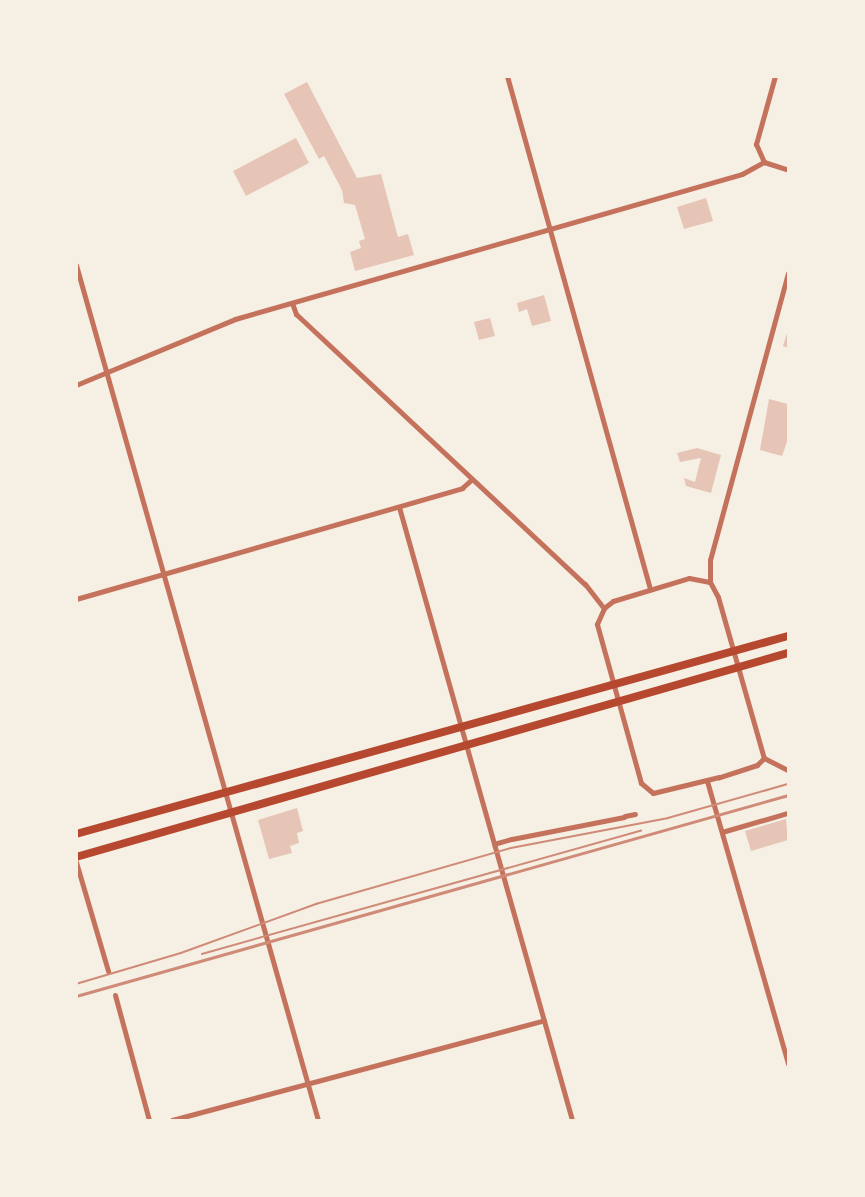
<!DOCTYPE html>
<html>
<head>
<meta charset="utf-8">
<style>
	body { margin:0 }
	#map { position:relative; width:865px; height:1197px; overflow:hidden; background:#f6efe4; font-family:"IBM Plex Sans",sans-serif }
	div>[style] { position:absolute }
	.building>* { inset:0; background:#e6c5b7 }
	.pedestrian>* { height:4.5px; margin:-2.25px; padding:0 2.25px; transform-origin:2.25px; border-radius:2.25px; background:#c5725c }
	.minor>* { height:5px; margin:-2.5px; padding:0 2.5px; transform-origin:2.5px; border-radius:2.5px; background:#c5725c }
	.secondary>* { height:8px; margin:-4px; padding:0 4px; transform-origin:4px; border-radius:4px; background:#b5482f }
	.tram>* { height:1.5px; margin:-0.75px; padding:0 0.75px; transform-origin:0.75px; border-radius:0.75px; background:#cf8b77 }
	.rail>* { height:3px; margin:-1.5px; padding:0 1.5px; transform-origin:1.5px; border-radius:1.5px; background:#cf8b77 }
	span { translate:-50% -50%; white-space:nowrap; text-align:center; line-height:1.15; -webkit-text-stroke:5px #f6efe4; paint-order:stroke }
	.frame { position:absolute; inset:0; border:78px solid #f6efe4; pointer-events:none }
</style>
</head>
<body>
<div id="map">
	<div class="building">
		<i style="clip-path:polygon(307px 82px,357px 178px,381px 174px,398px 237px,408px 234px,414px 255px,355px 271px,350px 252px,361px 248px,359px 241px,365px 239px,355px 205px,344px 203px,342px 190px,324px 156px,319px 159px,284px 94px)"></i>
		<i style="clip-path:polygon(296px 138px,309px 163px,246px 196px,233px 171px)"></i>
		<i style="clip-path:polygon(706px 198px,713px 221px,684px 229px,677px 207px)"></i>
		<i style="clip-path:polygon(544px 295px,551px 321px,532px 326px,527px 309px,519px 312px,517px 303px)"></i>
		<i style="clip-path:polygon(490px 318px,495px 336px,479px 340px,474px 322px)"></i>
		<i style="clip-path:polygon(788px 330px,788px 348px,783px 346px)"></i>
		<i style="clip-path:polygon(769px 399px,788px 404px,788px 439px,782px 456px,760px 450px)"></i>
		<i style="clip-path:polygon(697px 448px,721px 455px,711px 493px,686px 486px,684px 478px,695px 482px,701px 458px,680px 462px,677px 453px)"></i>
		<i style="clip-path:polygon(297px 808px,303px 831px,297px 833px,299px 843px,290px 846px,292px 853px,269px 859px,258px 820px)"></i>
		<i style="clip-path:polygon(786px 819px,788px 840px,751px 851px,745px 831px)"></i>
	</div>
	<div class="pedestrian">
		<i style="left:625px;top:816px;width:10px;rotate:-11deg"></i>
		<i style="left:722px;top:832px;width:69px;rotate:-16.1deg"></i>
		<i style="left:512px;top:839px;width:114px;rotate:-11.1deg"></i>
		<i style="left:494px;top:844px;width:18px;rotate:-16deg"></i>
	</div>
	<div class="minor">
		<i style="left:507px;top:76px;width:533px;rotate:74.42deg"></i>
		<i style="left:775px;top:76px;width:71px;rotate:105.6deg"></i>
		<i style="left:756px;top:144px;width:20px;rotate:66deg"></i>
		<i style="left:764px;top:162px;width:25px;rotate:18deg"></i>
		<i style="left:76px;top:265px;width:889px;rotate:74.2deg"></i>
		<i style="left:292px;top:303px;width:12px;rotate:70deg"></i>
		<i style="left:296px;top:314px;width:396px;rotate:43.1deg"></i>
		<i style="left:585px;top:584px;width:31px;rotate:52deg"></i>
		<i style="left:76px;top:385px;width:172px;rotate:-22.5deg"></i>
		<i style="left:235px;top:319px;width:527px;rotate:-15.96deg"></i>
		<i style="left:742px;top:174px;width:25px;rotate:-29deg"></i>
		<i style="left:399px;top:507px;width:637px;rotate:74.24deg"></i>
		<i style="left:689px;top:578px;width:21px;rotate:11deg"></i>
		<i style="left:710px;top:582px;width:17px;rotate:62deg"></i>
		<i style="left:718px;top:597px;width:167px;rotate:74.1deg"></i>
		<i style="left:764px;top:758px;width:10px;rotate:135deg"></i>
		<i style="left:757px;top:765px;width:40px;rotate:162deg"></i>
		<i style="left:719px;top:777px;width:68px;rotate:166.4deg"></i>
		<i style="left:653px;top:793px;width:16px;rotate:-140deg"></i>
		<i style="left:641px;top:783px;width:165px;rotate:-105.5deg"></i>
		<i style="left:597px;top:624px;width:17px;rotate:-66deg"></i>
		<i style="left:604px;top:608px;width:11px;rotate:-38deg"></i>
		<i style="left:613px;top:601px;width:79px;rotate:-16.8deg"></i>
		<i style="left:710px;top:582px;width:22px;rotate:-90deg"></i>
		<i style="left:710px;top:560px;width:297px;rotate:-74.8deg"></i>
		<i style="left:76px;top:599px;width:402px;rotate:-16deg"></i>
		<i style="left:462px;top:488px;width:13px;rotate:-42deg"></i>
		<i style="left:764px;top:758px;width:27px;rotate:27deg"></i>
		<i style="left:707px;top:781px;width:294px;rotate:74deg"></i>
		<i style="left:76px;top:862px;width:114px;rotate:73.6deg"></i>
		<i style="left:115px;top:995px;width:130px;rotate:74.8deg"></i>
		<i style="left:172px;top:1120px;width:385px;rotate:-15deg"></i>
	</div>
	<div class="secondary">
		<i style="left:76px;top:834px;width:739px;rotate:-15.54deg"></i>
		<i style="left:76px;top:857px;width:741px;rotate:-15.99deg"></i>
	</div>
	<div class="tram">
		<i style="left:202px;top:954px;width:456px;rotate:-15.7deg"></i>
		<i style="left:76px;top:984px;width:109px;rotate:-16.4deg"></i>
		<i style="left:181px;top:953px;width:144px;rotate:-19.9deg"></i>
		<i style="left:316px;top:904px;width:203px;rotate:-16deg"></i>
		<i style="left:511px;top:848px;width:160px;rotate:-10.8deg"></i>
		<i style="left:668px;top:818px;width:125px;rotate:-15.8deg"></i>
	</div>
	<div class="rail">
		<i style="left:76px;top:996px;width:740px;rotate:-15.76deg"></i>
	</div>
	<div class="frame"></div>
</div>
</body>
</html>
